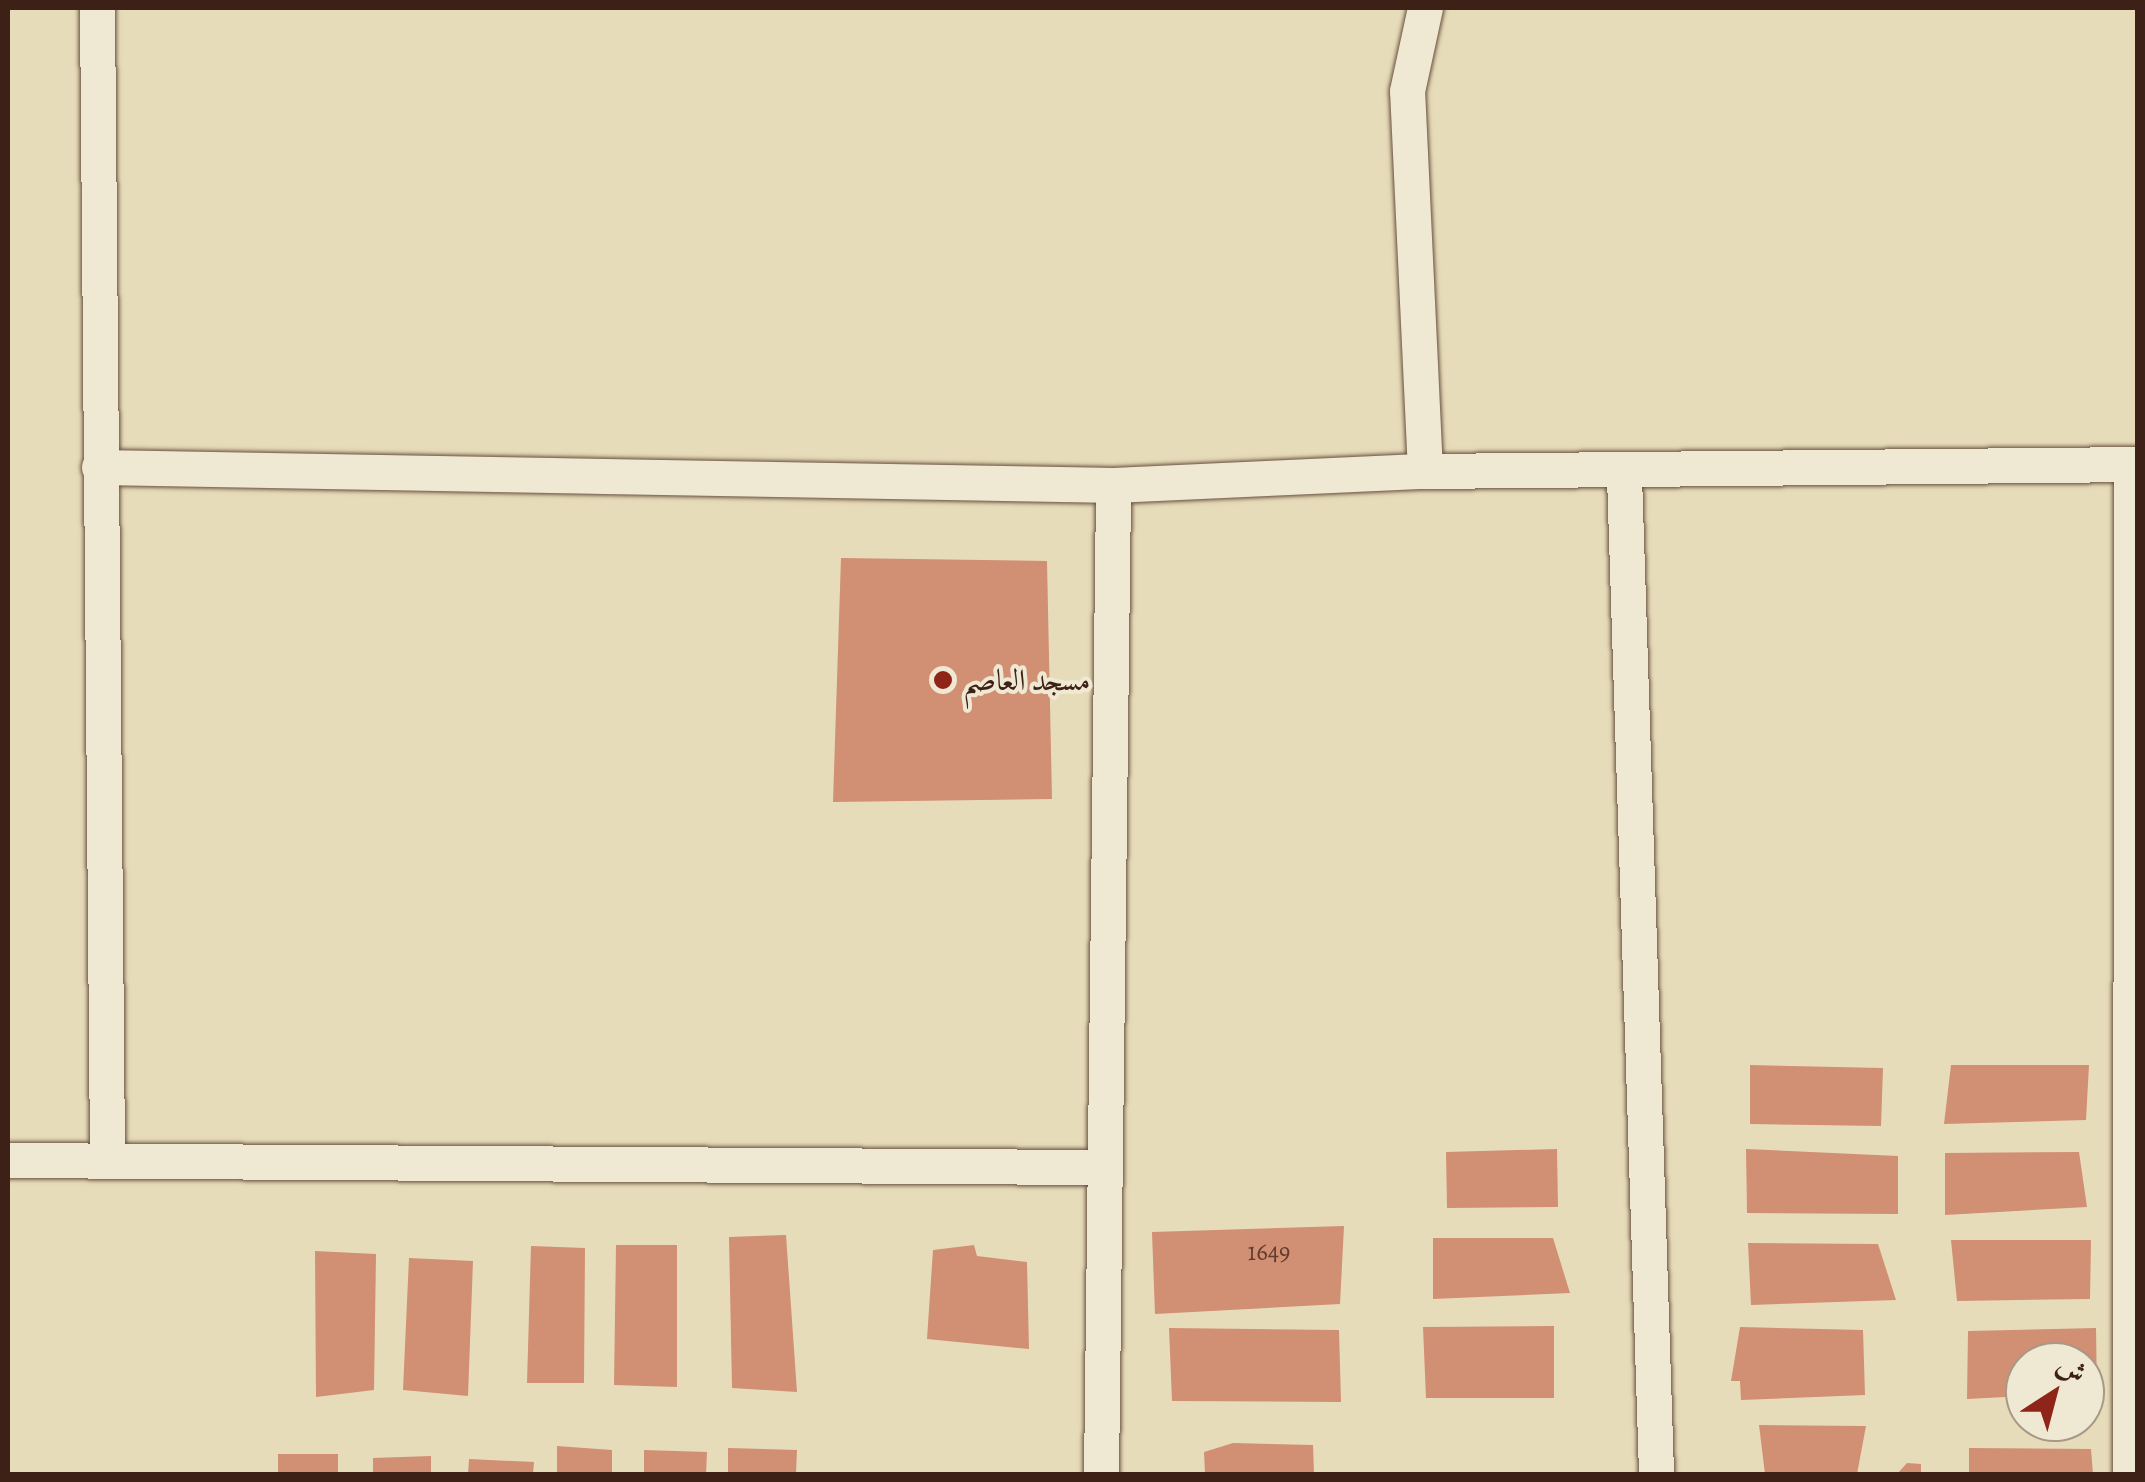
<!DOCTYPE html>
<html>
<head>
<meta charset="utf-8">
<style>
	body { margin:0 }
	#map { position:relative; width:2145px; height:1482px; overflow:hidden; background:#e7dcb9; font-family:Alegreya,Amiri,serif }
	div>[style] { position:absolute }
	.building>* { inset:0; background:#d18f74 }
	.roads { filter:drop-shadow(0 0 2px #68503f) drop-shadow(0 0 2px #68503f) }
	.street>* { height:35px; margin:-17.5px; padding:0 17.5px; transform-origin:17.5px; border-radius:17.5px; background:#efe8d2 }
	.dots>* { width:28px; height:28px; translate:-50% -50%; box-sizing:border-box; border:5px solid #efe8d2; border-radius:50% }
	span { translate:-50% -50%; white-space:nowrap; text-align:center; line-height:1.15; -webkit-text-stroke:8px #efe8d2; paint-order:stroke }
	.number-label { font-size:25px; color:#633c2e }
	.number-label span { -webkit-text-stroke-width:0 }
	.poi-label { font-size:30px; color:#3e2116 }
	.left { translate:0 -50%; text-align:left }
	.frame { position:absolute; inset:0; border:10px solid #3e2116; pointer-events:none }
	.north { position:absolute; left:2005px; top:1342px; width:100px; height:100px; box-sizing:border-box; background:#efe8d2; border:2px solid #a89887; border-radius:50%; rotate:36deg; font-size:28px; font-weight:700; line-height:40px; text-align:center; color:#3e2116 }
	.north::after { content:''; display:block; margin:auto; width:35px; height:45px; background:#8f2418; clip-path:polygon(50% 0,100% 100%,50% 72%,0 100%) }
</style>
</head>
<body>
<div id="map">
	<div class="building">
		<i style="clip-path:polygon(841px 558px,1047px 561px,1052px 799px,833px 802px)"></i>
		<i style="clip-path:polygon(1750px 1065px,1883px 1068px,1881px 1126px,1750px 1124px)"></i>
		<i style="clip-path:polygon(1951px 1065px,2089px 1065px,2086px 1120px,1944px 1124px)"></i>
		<i style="clip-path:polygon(1557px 1149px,1558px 1207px,1447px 1208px,1446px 1152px)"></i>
		<i style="clip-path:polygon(1746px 1149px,1898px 1156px,1898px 1214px,1747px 1213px)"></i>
		<i style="clip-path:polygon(2079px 1152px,2087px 1207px,1945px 1215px,1945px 1153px)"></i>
		<i style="clip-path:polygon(1344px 1226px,1340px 1304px,1155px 1314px,1152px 1232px)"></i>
		<i style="clip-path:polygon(786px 1235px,797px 1392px,732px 1388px,729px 1237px)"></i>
		<i style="clip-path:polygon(1433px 1238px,1553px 1238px,1570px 1293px,1433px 1299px)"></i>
		<i style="clip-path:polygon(1951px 1240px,2091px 1240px,2090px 1299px,1957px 1301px)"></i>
		<i style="clip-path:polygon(1748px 1243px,1878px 1244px,1896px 1300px,1751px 1305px)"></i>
		<i style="clip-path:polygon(616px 1245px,677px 1245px,677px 1387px,614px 1385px)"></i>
		<i style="clip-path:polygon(974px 1245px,977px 1256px,1027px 1262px,1029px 1349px,927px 1339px,933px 1250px)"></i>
		<i style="clip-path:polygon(531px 1246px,585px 1248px,584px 1383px,527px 1383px)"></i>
		<i style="clip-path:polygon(315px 1251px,376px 1254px,374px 1390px,316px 1397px)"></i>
		<i style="clip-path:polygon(409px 1258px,473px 1261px,468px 1396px,403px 1390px)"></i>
		<i style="clip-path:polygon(1554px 1326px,1554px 1398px,1426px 1398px,1423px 1327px)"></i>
		<i style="clip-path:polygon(1740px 1327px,1863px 1330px,1865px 1395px,1741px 1400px,1740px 1381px,1731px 1381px)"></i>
		<i style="clip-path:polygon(1169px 1328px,1339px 1330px,1341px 1402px,1172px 1401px)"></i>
		<i style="clip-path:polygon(2096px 1328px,2097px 1393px,2085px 1394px,2085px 1362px,2025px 1362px,2025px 1396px,1967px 1399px,1968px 1331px)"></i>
		<i style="clip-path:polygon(1759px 1425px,1866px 1426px,1857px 1474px,1765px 1474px)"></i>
		<i style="clip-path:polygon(1233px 1443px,1313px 1445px,1314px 1474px,1205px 1474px,1204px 1452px)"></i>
		<i style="clip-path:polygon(557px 1446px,612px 1450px,612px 1474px,557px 1474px)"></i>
		<i style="clip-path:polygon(728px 1448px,797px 1450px,796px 1474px,728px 1474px)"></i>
		<i style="clip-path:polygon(1969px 1448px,2091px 1449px,2093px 1474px,1969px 1474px)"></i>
		<i style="clip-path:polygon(644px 1450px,707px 1452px,706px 1474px,644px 1474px)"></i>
		<i style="clip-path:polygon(278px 1454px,338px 1454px,338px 1474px,278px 1474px)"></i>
		<i style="clip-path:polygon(431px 1456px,431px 1474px,373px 1474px,373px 1458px)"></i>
		<i style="clip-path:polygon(469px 1459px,534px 1462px,533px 1474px,468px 1474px)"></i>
		<i style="clip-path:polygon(1907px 1463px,1921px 1464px,1921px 1474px,1897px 1474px)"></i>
	</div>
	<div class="roads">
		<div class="street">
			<i style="left:97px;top:8px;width:1153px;rotate:89.5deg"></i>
			<i style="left:99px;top:467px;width:1014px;rotate:1.02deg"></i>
			<i style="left:1113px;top:485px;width:312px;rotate:-2.6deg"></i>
			<i style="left:1425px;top:471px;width:713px;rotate:-0.56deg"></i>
			<i style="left:1425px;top:471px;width:380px;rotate:-92.7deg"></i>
			<i style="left:1407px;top:91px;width:85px;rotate:-77.8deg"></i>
			<i style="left:1624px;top:476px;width:999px;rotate:88.16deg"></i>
			<i style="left:8px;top:1160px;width:1096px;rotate:0.37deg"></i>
			<i style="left:1101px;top:1474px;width:989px;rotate:-89.3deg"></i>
			<i style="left:2130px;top:1474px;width:1009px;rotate:-89.94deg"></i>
		</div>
	</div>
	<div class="dots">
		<i style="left:943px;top:680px;background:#8f2418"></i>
	</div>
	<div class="number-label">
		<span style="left:1269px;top:1252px">1649</span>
	</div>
	<div class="poi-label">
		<span class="left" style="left:963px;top:680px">مسجد العاصم</span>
	</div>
	<div class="frame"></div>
	<div class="north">ش</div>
</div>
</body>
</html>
